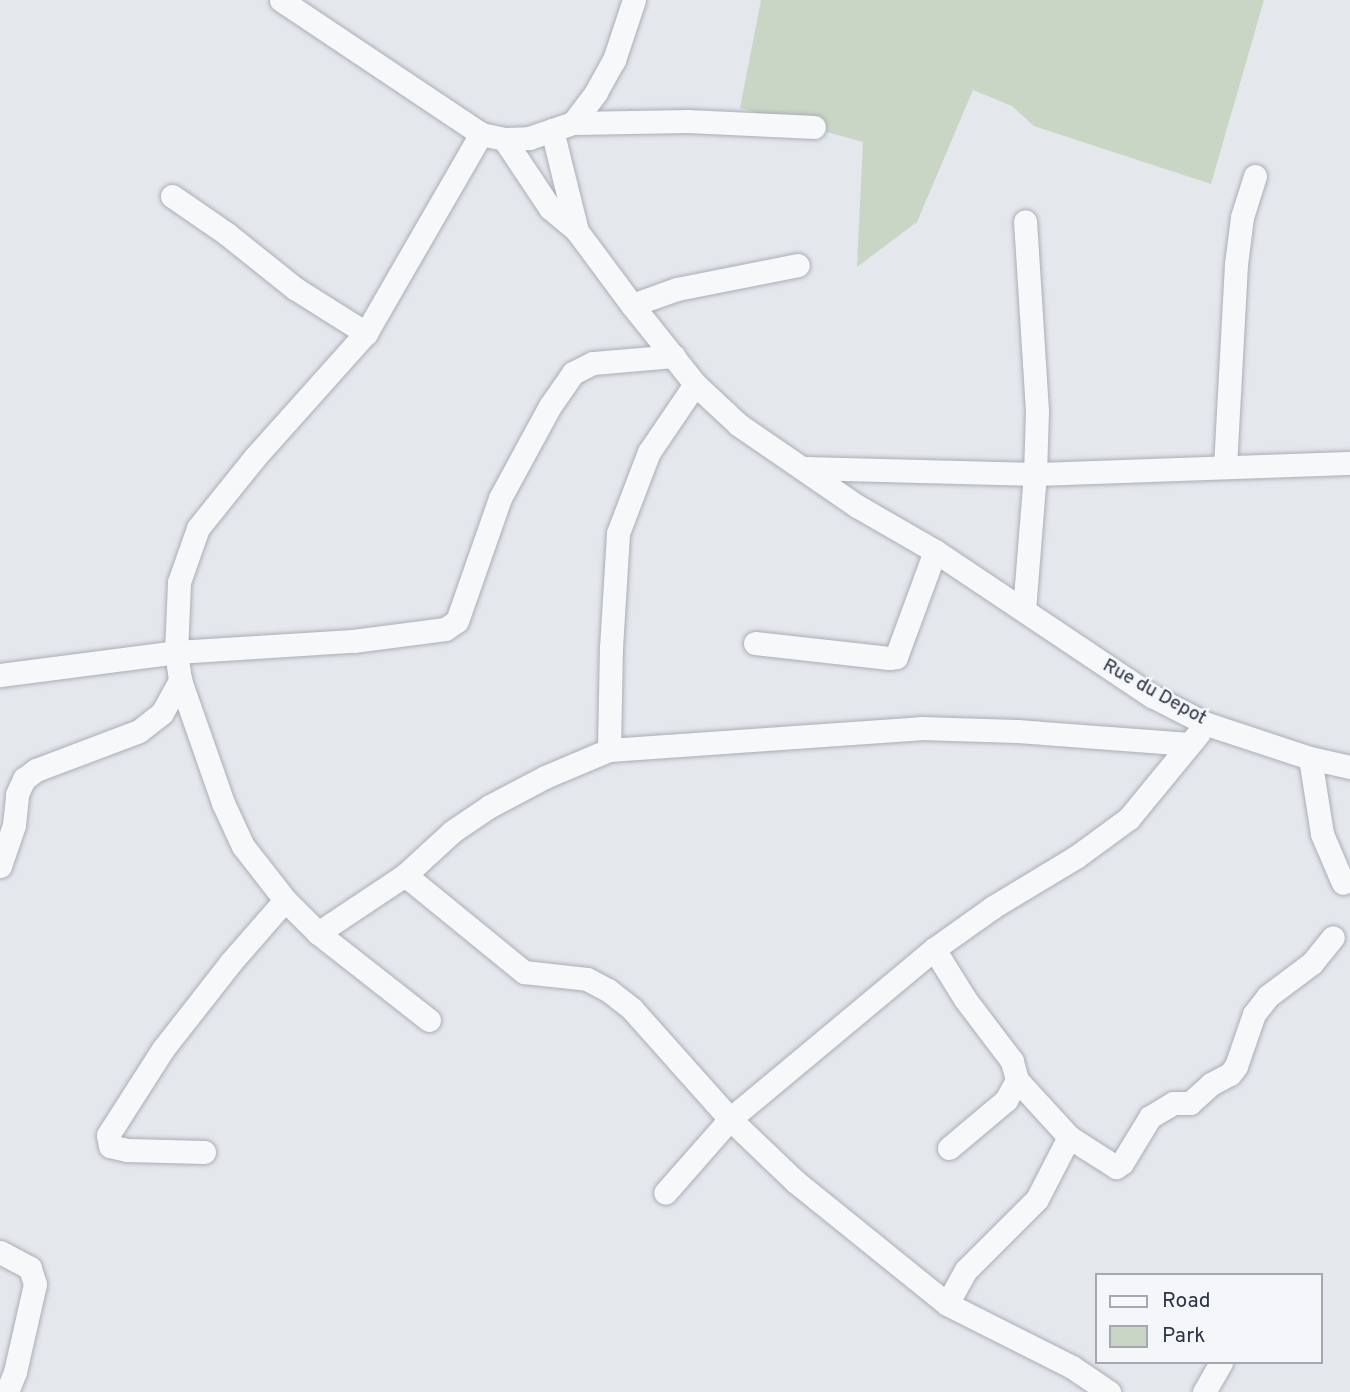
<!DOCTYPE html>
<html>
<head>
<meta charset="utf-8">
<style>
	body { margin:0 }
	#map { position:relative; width:1350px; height:1392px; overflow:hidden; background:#e4e7ec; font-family:Overpass,sans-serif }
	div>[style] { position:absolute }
	.green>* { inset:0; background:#c9d6c5 }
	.roads { filter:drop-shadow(0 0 2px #a9aeb7) drop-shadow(0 0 2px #a9aeb7) }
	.minor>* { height:23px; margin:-11.5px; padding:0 11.5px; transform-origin:11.5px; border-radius:11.5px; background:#f7f8fa }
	span { translate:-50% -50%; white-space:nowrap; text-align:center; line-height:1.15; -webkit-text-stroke:5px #f4f6f9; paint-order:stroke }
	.street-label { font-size:19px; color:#2b3445 }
	.legend { position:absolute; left:1095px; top:1273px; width:228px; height:91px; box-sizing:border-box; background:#f4f6f9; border:2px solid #a4a8b1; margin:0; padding:9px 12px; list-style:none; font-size:21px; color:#2b3445 }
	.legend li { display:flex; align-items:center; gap:14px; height:35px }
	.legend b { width:35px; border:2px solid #a4a8b1 }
</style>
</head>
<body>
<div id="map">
	<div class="green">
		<i style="clip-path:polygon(761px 0,1264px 0,1211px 184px,1034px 126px,1012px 106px,973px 90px,917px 222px,857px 267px,863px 142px,740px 108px)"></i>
	</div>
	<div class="roads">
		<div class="minor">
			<i style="left:281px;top:0;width:241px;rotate:33.8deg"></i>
			<i style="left:481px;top:134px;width:24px;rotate:12deg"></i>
			<i style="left:504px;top:139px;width:25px;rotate:-2deg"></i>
			<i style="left:529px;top:138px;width:46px;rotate:-18.8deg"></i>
			<i style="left:573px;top:123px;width:39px;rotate:-53deg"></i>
			<i style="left:596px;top:92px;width:37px;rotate:-61deg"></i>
			<i style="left:614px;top:60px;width:63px;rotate:-71.6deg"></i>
			<i style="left:573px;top:123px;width:115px;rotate:-1deg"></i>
			<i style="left:688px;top:121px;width:126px;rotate:2.7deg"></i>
			<i style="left:552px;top:130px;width:104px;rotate:76.1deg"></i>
			<i style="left:504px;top:139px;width:83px;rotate:56.3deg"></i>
			<i style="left:550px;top:208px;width:35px;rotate:40deg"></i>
			<i style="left:577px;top:231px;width:92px;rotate:53.4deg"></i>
			<i style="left:632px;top:305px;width:101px;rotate:51.4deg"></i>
			<i style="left:695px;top:384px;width:60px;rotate:43deg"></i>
			<i style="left:739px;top:425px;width:143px;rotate:34.5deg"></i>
			<i style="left:857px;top:506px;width:90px;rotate:30deg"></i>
			<i style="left:935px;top:551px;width:261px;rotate:33.8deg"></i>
			<i style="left:1152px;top:696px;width:62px;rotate:27deg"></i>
			<i style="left:1207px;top:724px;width:108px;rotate:18.3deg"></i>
			<i style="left:1310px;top:758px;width:41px;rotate:12.7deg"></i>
			<i style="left:172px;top:196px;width:67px;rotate:34.6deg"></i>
			<i style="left:227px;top:234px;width:88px;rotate:38.6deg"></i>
			<i style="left:296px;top:289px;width:83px;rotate:32.2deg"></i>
			<i style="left:632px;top:305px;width:48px;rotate:-19.6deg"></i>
			<i style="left:677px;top:289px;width:123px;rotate:-11.2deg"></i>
			<i style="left:1225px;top:467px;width:203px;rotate:-86.9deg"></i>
			<i style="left:1236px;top:264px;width:47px;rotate:-82.7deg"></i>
			<i style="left:1242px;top:217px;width:43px;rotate:-72.4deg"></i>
			<i style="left:806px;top:468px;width:229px;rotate:1.5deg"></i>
			<i style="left:1035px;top:474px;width:63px;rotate:-88.2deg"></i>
			<i style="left:1037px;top:411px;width:190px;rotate:-93.6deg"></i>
			<i style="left:1024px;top:610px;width:136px;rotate:-85.4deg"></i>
			<i style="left:1035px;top:474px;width:315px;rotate:-2deg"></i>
			<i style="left:755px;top:643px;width:135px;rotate:6.4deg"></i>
			<i style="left:889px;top:658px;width:7px;rotate:-8deg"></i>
			<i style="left:896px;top:657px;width:113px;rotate:-69.8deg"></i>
			<i style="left:0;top:675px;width:177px;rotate:-7.4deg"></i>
			<i style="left:176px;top:652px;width:70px;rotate:-87.5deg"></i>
			<i style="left:179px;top:582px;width:57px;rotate:-70.6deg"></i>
			<i style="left:198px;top:528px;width:91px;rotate:-51.2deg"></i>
			<i style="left:255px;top:457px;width:166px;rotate:-48.2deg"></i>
			<i style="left:366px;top:333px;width:230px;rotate:-60deg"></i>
			<i style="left:180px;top:680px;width:130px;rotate:70.7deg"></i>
			<i style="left:223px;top:803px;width:47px;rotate:65.1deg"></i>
			<i style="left:243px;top:846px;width:68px;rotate:52.1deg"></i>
			<i style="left:285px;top:900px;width:47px;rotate:45deg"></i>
			<i style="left:318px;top:933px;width:141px;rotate:38.1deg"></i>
			<i style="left:609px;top:750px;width:102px;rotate:-88.9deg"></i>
			<i style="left:611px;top:648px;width:115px;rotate:-86.5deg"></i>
			<i style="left:618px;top:533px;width:87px;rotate:-69.1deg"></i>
			<i style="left:649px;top:452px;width:82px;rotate:-55.9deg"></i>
			<i style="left:1310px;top:758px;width:77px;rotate:81deg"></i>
			<i style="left:1322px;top:834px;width:53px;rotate:66.8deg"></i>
			<i style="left:0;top:866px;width:43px;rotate:-71.1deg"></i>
			<i style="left:14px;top:825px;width:31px;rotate:-84deg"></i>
			<i style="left:17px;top:794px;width:17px;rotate:-65deg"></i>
			<i style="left:24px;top:779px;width:15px;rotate:-37deg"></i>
			<i style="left:36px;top:770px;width:110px;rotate:-20.7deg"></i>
			<i style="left:139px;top:731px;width:29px;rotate:-38deg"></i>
			<i style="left:162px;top:713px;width:38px;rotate:-61deg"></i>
			<i style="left:180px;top:680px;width:28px;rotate:-98deg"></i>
			<i style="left:176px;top:652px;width:177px;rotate:-3.6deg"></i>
			<i style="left:353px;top:641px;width:93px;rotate:-7.4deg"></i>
			<i style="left:445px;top:629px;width:14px;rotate:-34deg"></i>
			<i style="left:457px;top:621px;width:130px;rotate:-70.7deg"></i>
			<i style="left:500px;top:498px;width:105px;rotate:-61.5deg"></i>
			<i style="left:550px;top:406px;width:40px;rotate:-55.1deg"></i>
			<i style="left:573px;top:373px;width:22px;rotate:-27deg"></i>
			<i style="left:593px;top:363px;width:81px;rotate:-4.9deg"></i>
			<i style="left:405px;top:875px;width:154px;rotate:39.2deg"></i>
			<i style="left:524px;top:972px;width:63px;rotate:6.3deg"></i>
			<i style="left:587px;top:979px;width:24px;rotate:28deg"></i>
			<i style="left:608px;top:990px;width:31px;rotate:38deg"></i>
			<i style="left:632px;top:1009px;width:147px;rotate:48.3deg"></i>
			<i style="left:730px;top:1119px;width:98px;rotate:131.3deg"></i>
			<i style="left:318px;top:933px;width:105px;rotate:-33.7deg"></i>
			<i style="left:405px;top:875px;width:65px;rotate:-42.5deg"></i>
			<i style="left:453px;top:831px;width:45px;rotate:-34deg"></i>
			<i style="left:490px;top:806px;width:62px;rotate:-27.8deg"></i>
			<i style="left:545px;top:777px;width:69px;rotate:-22.9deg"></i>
			<i style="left:609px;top:750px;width:312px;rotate:-4deg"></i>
			<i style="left:920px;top:728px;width:97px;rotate:1.8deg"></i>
			<i style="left:1017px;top:731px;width:173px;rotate:4.3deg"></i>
			<i style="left:934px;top:949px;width:266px;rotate:140.2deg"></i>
			<i style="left:730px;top:1119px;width:91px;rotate:43.7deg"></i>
			<i style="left:796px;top:1182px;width:194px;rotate:38.9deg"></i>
			<i style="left:947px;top:1304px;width:140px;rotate:26.7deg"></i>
			<i style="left:1072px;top:1367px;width:45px;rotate:34deg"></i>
			<i style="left:1017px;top:1080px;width:77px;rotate:47.6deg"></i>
			<i style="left:1069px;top:1137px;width:56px;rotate:32.6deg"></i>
			<i style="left:1116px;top:1167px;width:7px;rotate:-34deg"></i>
			<i style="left:1122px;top:1163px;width:54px;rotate:-58.7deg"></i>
			<i style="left:1150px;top:1117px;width:27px;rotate:-31deg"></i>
			<i style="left:1173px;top:1103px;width:17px"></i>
			<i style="left:1190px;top:1103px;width:28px;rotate:-42deg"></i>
			<i style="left:1211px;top:1084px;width:21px;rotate:-28deg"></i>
			<i style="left:1230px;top:1074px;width:10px;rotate:-53deg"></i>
			<i style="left:1236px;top:1066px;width:55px;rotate:-70.9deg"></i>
			<i style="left:1254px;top:1014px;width:23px;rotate:-52deg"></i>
			<i style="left:1268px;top:996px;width:55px;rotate:-36.9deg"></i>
			<i style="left:1312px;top:963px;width:33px;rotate:-51deg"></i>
			<i style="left:949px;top:1148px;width:75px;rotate:-40.1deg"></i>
			<i style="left:1006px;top:1100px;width:23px;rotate:-61deg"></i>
			<i style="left:1017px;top:1080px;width:20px;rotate:-105deg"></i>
			<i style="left:1012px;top:1061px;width:78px;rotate:-127.2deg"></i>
			<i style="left:965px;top:999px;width:59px;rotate:-121.8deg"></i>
			<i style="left:934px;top:949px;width:72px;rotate:-35.4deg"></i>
			<i style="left:993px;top:907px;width:97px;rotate:-31.1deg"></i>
			<i style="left:1076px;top:857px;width:66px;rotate:-36.3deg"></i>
			<i style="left:1129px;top:818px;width:109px;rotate:-50.6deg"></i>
			<i style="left:204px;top:1152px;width:77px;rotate:-178.5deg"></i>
			<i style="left:127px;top:1150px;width:17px;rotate:-167deg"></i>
			<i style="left:110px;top:1146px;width:11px;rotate:-100deg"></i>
			<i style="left:108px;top:1135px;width:102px;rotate:-57.4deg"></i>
			<i style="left:163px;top:1049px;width:110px;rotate:-52deg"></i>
			<i style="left:231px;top:962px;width:82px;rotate:-48.9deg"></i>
			<i style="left:0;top:1252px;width:34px;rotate:28deg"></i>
			<i style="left:30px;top:1268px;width:17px;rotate:73deg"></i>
			<i style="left:35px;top:1284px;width:90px;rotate:102.8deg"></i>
			<i style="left:15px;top:1372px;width:22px;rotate:112deg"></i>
			<i style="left:947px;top:1304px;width:39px;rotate:-61deg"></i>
			<i style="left:966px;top:1270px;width:100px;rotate:-45deg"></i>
			<i style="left:1037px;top:1199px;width:70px;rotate:-62.7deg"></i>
			<i style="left:1204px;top:1392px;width:34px;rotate:-60deg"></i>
		</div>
	</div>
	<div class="street-label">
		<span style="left:1154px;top:693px;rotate:29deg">Rue du Depot</span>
	</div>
	<ul class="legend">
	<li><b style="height:9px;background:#f7f8fa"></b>Road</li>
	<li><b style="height:19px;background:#c9d6c5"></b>Park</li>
	</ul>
</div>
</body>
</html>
